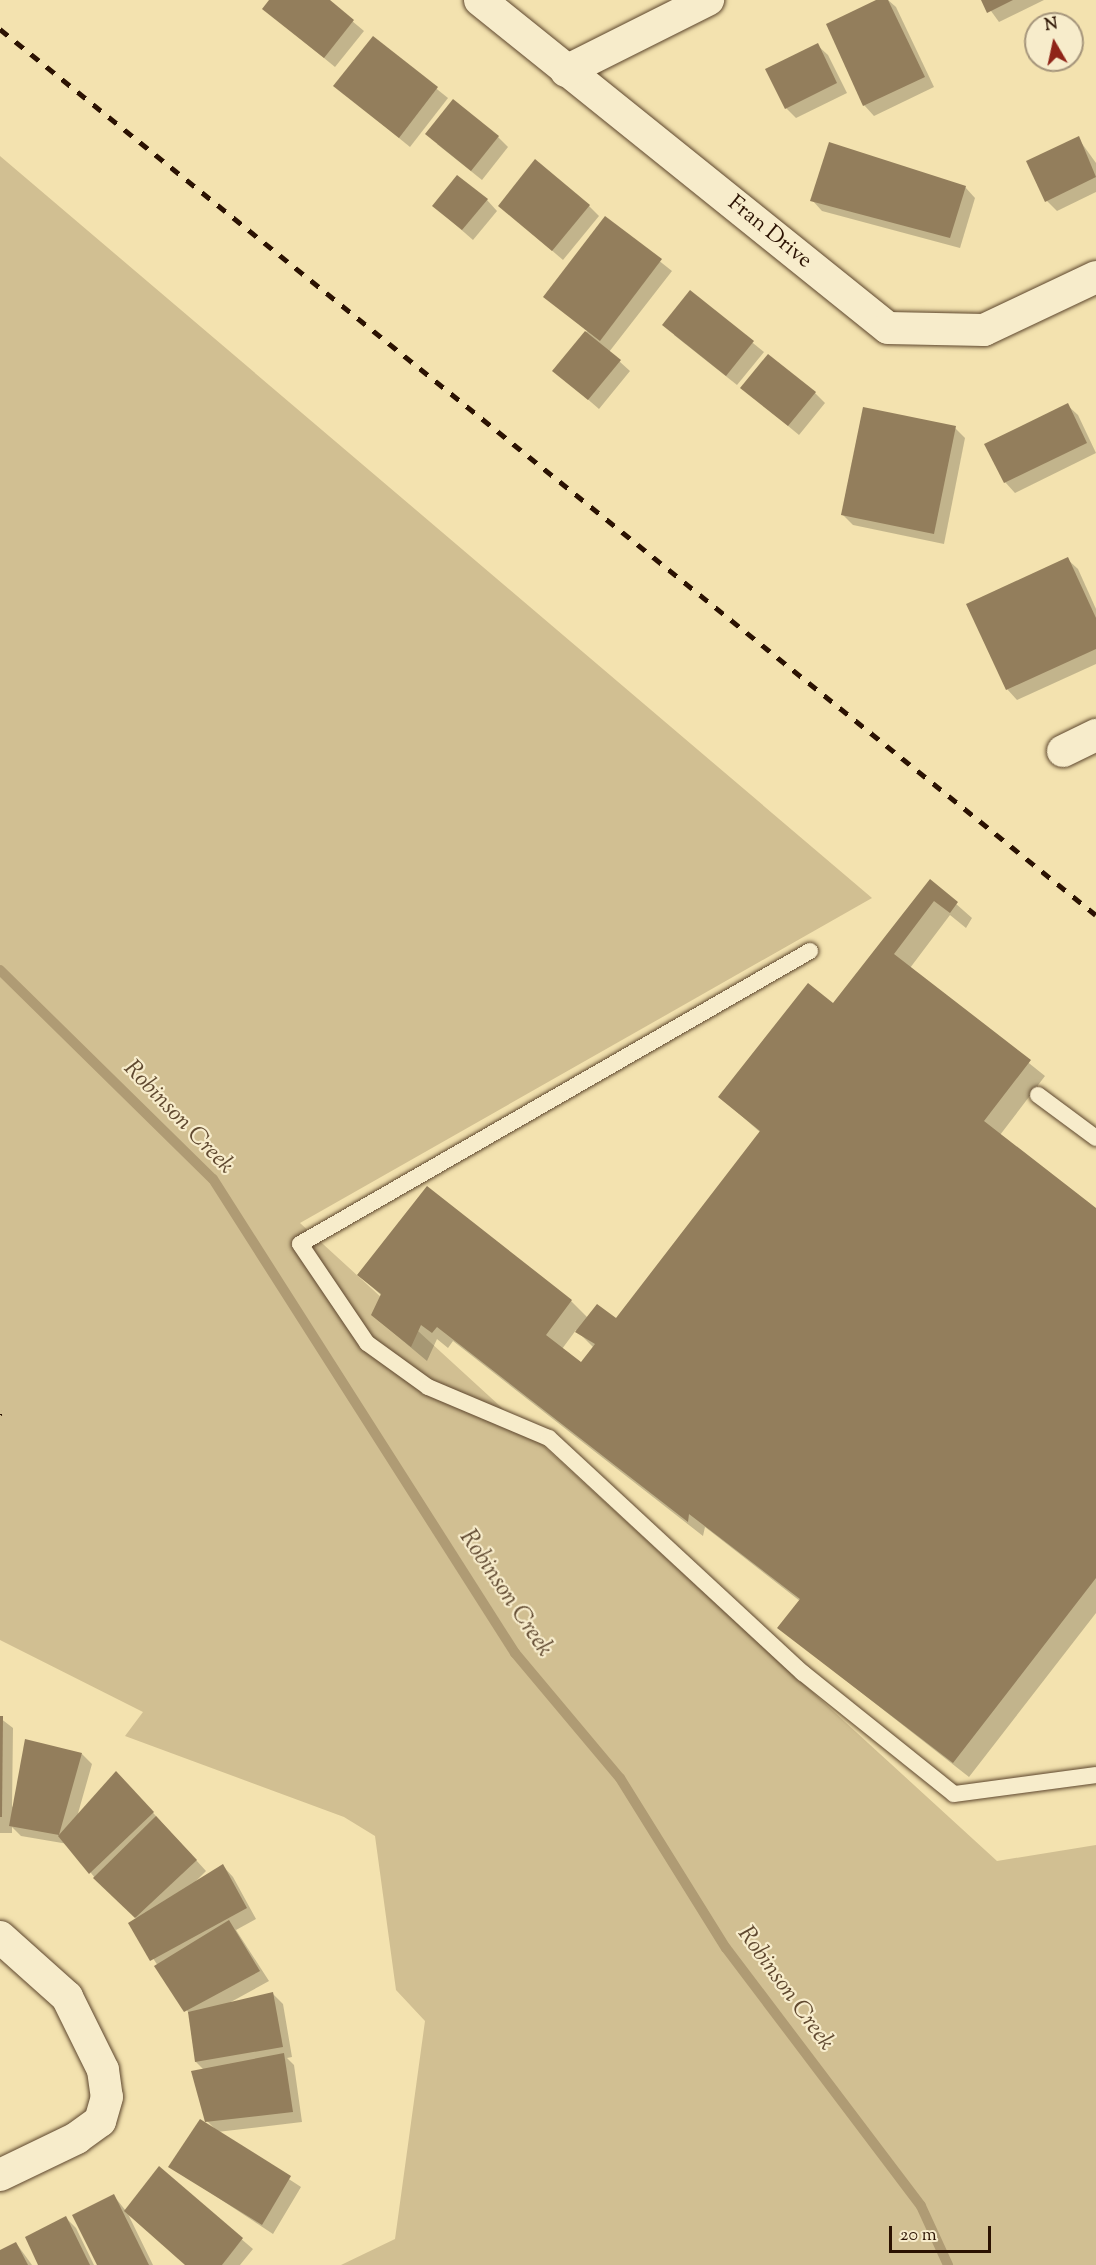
<!DOCTYPE html>
<html>
<head>
<meta charset="utf-8">
<style>
	body { margin:0 }
	#map { position:relative; width:1096px; height:2265px; overflow:hidden; background:#f3e2af; font-family:"Sorts Mill Goudy",serif }
	div>[style] { position:absolute }
	.green>* { inset:0; background:#d1bf92 }
	.shadow>* { inset:0; background:#0003 }
	.stream>* { height:10px; margin:-5px; padding:0 5px; transform-origin:5px; border-radius:5px; background:#af9b74 }
	.building>* { inset:0; background:#937e5c }
	.path>* { height:4px; margin-top:-2px; transform-origin:0; background:repeating-linear-gradient(90deg,#2b1202 0 1.5px,transparent 0 4.5px) }
	.roads { filter:drop-shadow(0 0 2px #5d462d) drop-shadow(0 0 2px #5d462d) }
	.lane>* { height:16px; margin:-8px; padding:0 8px; transform-origin:8px; border-radius:8px; background:#f7eccb }
	.street>* { height:32px; margin:-16px; padding:0 16px; transform-origin:16px; border-radius:16px; background:#f7eccb }
	.rail>* { height:4.5px; margin-top:-2.25px; transform-origin:0; background:repeating-linear-gradient(90deg,#2b1202 0 10px,transparent 0 20px) }
	span { translate:-50% -50%; white-space:nowrap; text-align:center; line-height:1.15; -webkit-text-stroke:4.5px #f7eccb; paint-order:stroke }
	.street-label { font-size:22px; color:#2b1202 }
	.water-label { font-size:24px; color:#604930; font-style:italic }
	.north { position:absolute; left:1024px; top:12px; width:60px; height:60px; box-sizing:border-box; background:#f7eccb; border:2px solid #a5957b; border-radius:50%; rotate:351deg; font-size:16px; font-weight:700; line-height:24px; text-align:center; color:#2b1202 }
	.north::after { content:''; display:block; margin:auto; width:21px; height:27px; background:#8f2418; clip-path:polygon(50% 0,100% 100%,50% 72%,0 100%) }
	.scale { position:absolute; left:889px; top:2226px; width:102px; height:27px; box-sizing:border-box; border:3px solid #2b1202; border-top:0; padding-left:8px; font-size:18px; line-height:21px; white-space:nowrap; color:#2b1202; -webkit-text-stroke:4px #f7eccb; paint-order:stroke }
</style>
</head>
<body>
<div id="map">
	<div class="green">
		<i style="clip-path:polygon(0 156px,872px 898px,300px 1223px,997px 1861px,1096px 1845px,1096px 2265px,341px 2265px,395px 2239px,425px 2021px,396px 1990px,375px 1836px,344px 1817px,125px 1736px,143px 1712px,0 1640px)"></i>
	</div>
	<div class="shadow">
		<i style="clip-path:polygon(271px 0,327px 0,364px 31px,335px 67px,264px 9px)"></i>
		<i style="clip-path:polygon(879px 0,888px 0,896px 7px,934px 87px,874px 116px,864px 105px)"></i>
		<i style="clip-path:polygon(983px 0,1044px 0,999px 22px)"></i>
		<i style="clip-path:polygon(373px 38px,448px 98px,410px 147px,335px 86px)"></i>
		<i style="clip-path:polygon(817px 45px,828px 55px,847px 93px,796px 118px,786px 108px)"></i>
		<i style="clip-path:polygon(498px 137px,508px 147px,482px 180px,437px 144px)"></i>
		<i style="clip-path:polygon(1078px 138px,1096px 163px,1096px 192px,1057px 211px,1047px 201px)"></i>
		<i style="clip-path:polygon(965px 187px,975px 198px,960px 248px,822px 211px,812px 200px)"></i>
		<i style="clip-path:polygon(487px 200px,497px 211px,473px 240px,434px 206px)"></i>
		<i style="clip-path:polygon(500px 206px,589px 206px,599px 216px,563px 260px)"></i>
		<i style="clip-path:polygon(605px 218px,672px 271px,609px 352px,630px 371px,599px 409px,554px 370px,587px 331px,545px 297px)"></i>
		<i style="clip-path:polygon(690px 292px,764px 352px,737px 385px,674px 335px)"></i>
		<i style="clip-path:polygon(742px 388px,815px 393px,825px 403px,799px 435px)"></i>
		<i style="clip-path:polygon(1067px 405px,1078px 415px,1096px 453px,1015px 493px,1005px 482px)"></i>
		<i style="clip-path:polygon(955px 428px,965px 438px,944px 544px,853px 525px,843px 515px)"></i>
		<i style="clip-path:polygon(1067px 559px,1078px 569px,1096px 609px,1096px 664px,1017px 700px,1007px 689px)"></i>
		<i style="clip-path:polygon(evenodd,930px 881px,972px 918px,966px 928px,950px 915px,910px 968px,1045px 1076px,1000px 1135px,1096px 1210px,1096px 1613px,969px 1777px,779px 1628px,800px 1601px,705px 1527px,703px 1536px,453px 1341px,448px 1348px,437px 1339px,427px 1361px,372px 1315px,382px 1296px,359px 1275px,571px 1301px,588px 1318px,616px 1320px,761px 1133px,720px 1097px,833px 1005px,930px 881px,576px 1330px,594px 1348px,582px 1364px,562px 1349px,576px 1330px)"></i>
		<i style="clip-path:polygon(0 1718px,13px 1728px,12px 1807px,82px 1754px,92px 1764px,77px 1817px,126px 1783px,206px 1871px,195px 1882px,223px 1866px,233px 1877px,256px 1919px,236px 1930px,269px 1981px,229px 2003px,273px 1994px,283px 2004px,292px 2057px,287px 2058px,294px 2065px,302px 2122px,217px 2132px,301px 2187px,273px 2234px,170px 2166px,214px 2128px,207px 2121px,204px 2070px,196px 2062px,190px 2015px,130px 1923px,137px 1919px,95px 1878px,68px 1844px,21px 1836px,12px 1827px,12px 1833px,0 1833px)"></i>
		<i style="clip-path:polygon(159px 2169px,253px 2249px,240px 2265px,186px 2265px,128px 2214px,153px 2265px,99px 2265px,114px 2196px,126px 2211px)"></i>
		<i style="clip-path:polygon(66px 2218px,76px 2228px,94px 2265px,40px 2265px)"></i>
		<i style="clip-path:polygon(16px 2243px,32px 2265px,0 2265px,0 2251px)"></i>
	</div>
	<div class="stream">
		<i style="left:0;top:970px;width:298px;rotate:44.5deg"></i>
		<i style="left:213px;top:1179px;width:562px;rotate:57.5deg"></i>
		<i style="left:515px;top:1653px;width:163px;rotate:50deg"></i>
		<i style="left:620px;top:1778px;width:200px;rotate:58.1deg"></i>
		<i style="left:726px;top:1948px;width:323px;rotate:52.9deg"></i>
		<i style="left:921px;top:2206px;width:65px;rotate:65.4deg"></i>
	</div>
	<div class="building">
		<i style="clip-path:polygon(269px 0,330px 0,354px 20px,324px 58px,262px 9px)"></i>
		<i style="clip-path:polygon(876px 0,888px 0,925px 77px,863px 106px,826px 24px)"></i>
		<i style="clip-path:polygon(981px 0,1013px 0,987px 13px)"></i>
		<i style="clip-path:polygon(373px 36px,438px 87px,399px 138px,333px 86px)"></i>
		<i style="clip-path:polygon(818px 43px,837px 83px,785px 109px,765px 69px)"></i>
		<i style="clip-path:polygon(453px 99px,499px 136px,471px 171px,425px 134px)"></i>
		<i style="clip-path:polygon(1079px 136px,1096px 177px,1045px 202px,1026px 161px)"></i>
		<i style="clip-path:polygon(829px 142px,966px 186px,950px 238px,810px 201px)"></i>
		<i style="clip-path:polygon(535px 159px,590px 205px,552px 251px,498px 206px)"></i>
		<i style="clip-path:polygon(457px 175px,488px 199px,462px 230px,432px 206px)"></i>
		<i style="clip-path:polygon(605px 216px,662px 259px,600px 341px,543px 297px)"></i>
		<i style="clip-path:polygon(690px 290px,754px 341px,726px 376px,662px 325px)"></i>
		<i style="clip-path:polygon(585px 331px,621px 360px,588px 400px,552px 371px)"></i>
		<i style="clip-path:polygon(768px 354px,816px 392px,788px 426px,740px 388px)"></i>
		<i style="clip-path:polygon(1068px 403px,1087px 443px,1004px 483px,984px 444px)"></i>
		<i style="clip-path:polygon(863px 407px,956px 426px,934px 534px,841px 515px)"></i>
		<i style="clip-path:polygon(1068px 557px,1096px 618px,1096px 649px,1006px 690px,966px 604px)"></i>
		<i style="clip-path:polygon(930px 879px,958px 902px,950px 913px,934px 901px,894px 954px,1031px 1060px,984px 1121px,1096px 1208px,1096px 1578px,953px 1763px,777px 1628px,800px 1599px,689px 1514px,688px 1522px,437px 1327px,432px 1333px,421px 1325px,411px 1347px,371px 1315px,381px 1294px,357px 1275px,427px 1186px,572px 1300px,546px 1335px,581px 1362px,595px 1344px,575px 1332px,597px 1304px,616px 1318px,760px 1131px,718px 1097px,808px 983px,833px 1003px)"></i>
		<i style="clip-path:polygon(0 1716px,3px 1716px,2px 1817px,0 1817px)"></i>
		<i style="clip-path:polygon(25px 1739px,82px 1753px,59px 1835px,9px 1826px)"></i>
		<i style="clip-path:polygon(116px 1771px,154px 1812px,89px 1874px,58px 1836px)"></i>
		<i style="clip-path:polygon(156px 1816px,197px 1860px,135px 1918px,93px 1878px)"></i>
		<i style="clip-path:polygon(223px 1864px,247px 1908px,150px 1961px,128px 1923px)"></i>
		<i style="clip-path:polygon(229px 1920px,260px 1971px,184px 2012px,154px 1966px)"></i>
		<i style="clip-path:polygon(273px 1992px,283px 2047px,195px 2062px,188px 2012px)"></i>
		<i style="clip-path:polygon(284px 2053px,293px 2112px,205px 2122px,191px 2071px)"></i>
		<i style="clip-path:polygon(200px 2119px,291px 2176px,262px 2225px,168px 2167px)"></i>
		<i style="clip-path:polygon(159px 2166px,243px 2238px,222px 2265px,185px 2265px,124px 2211px)"></i>
		<i style="clip-path:polygon(114px 2194px,149px 2265px,97px 2265px,72px 2215px)"></i>
		<i style="clip-path:polygon(66px 2216px,90px 2265px,38px 2265px,25px 2237px)"></i>
		<i style="clip-path:polygon(16px 2242px,28px 2265px,0 2265px,0 2250px)"></i>
	</div>
	<div class="path">
		<i style="left:0;top:1415px;width:4px;rotate:-56deg"></i>
	</div>
	<div class="roads">
		<div class="lane">
			<i style="left:810px;top:951px;width:588px;rotate:150.12deg"></i>
			<i style="left:300px;top:1244px;width:120px;rotate:55.9deg"></i>
			<i style="left:367px;top:1343px;width:75px;rotate:35.8deg"></i>
			<i style="left:428px;top:1387px;width:131px;rotate:22.9deg"></i>
			<i style="left:549px;top:1438px;width:346px;rotate:42.8deg"></i>
			<i style="left:803px;top:1673px;width:193px;rotate:38.7deg"></i>
			<i style="left:954px;top:1794px;width:143px;rotate:-7.6deg"></i>
			<i style="left:1038px;top:1095px;width:72px;rotate:36.6deg"></i>
		</div>
		<div class="street">
			<i style="left:480px;top:0;width:523px;rotate:38.8deg"></i>
			<i style="left:888px;top:328px;width:96px;rotate:1.2deg"></i>
			<i style="left:984px;top:330px;width:124px;rotate:-25.3deg"></i>
			<i style="left:566px;top:71px;width:159px;rotate:-26.6deg"></i>
			<i style="left:1063px;top:751px;width:37px;rotate:-26deg"></i>
			<i style="left:0;top:1937px;width:90px;rotate:41.8deg"></i>
			<i style="left:67px;top:1997px;width:81px;rotate:63.7deg"></i>
			<i style="left:103px;top:2070px;width:27px;rotate:82deg"></i>
			<i style="left:107px;top:2097px;width:25px;rotate:106deg"></i>
			<i style="left:100px;top:2121px;width:29px;rotate:144deg"></i>
			<i style="left:77px;top:2138px;width:85px;rotate:154.3deg"></i>
		</div>
	</div>
	<div class="rail">
		<i style="left:0;top:29px;width:1409px;rotate:38.95deg"></i>
	</div>
	<div class="street-label">
		<span style="left:769px;top:233px;rotate:39deg">Fran Drive</span>
	</div>
	<div class="water-label">
		<span style="left:178px;top:1118px;rotate:46deg">Robinson Creek</span>
		<span style="left:505px;top:1594px;rotate:56deg">Robinson Creek</span>
		<span style="left:785px;top:1989px;rotate:54deg">Robinson Creek</span>
	</div>
	<div class="north">N</div>
	<div class="scale">20 m</div>
</div>
</body>
</html>
